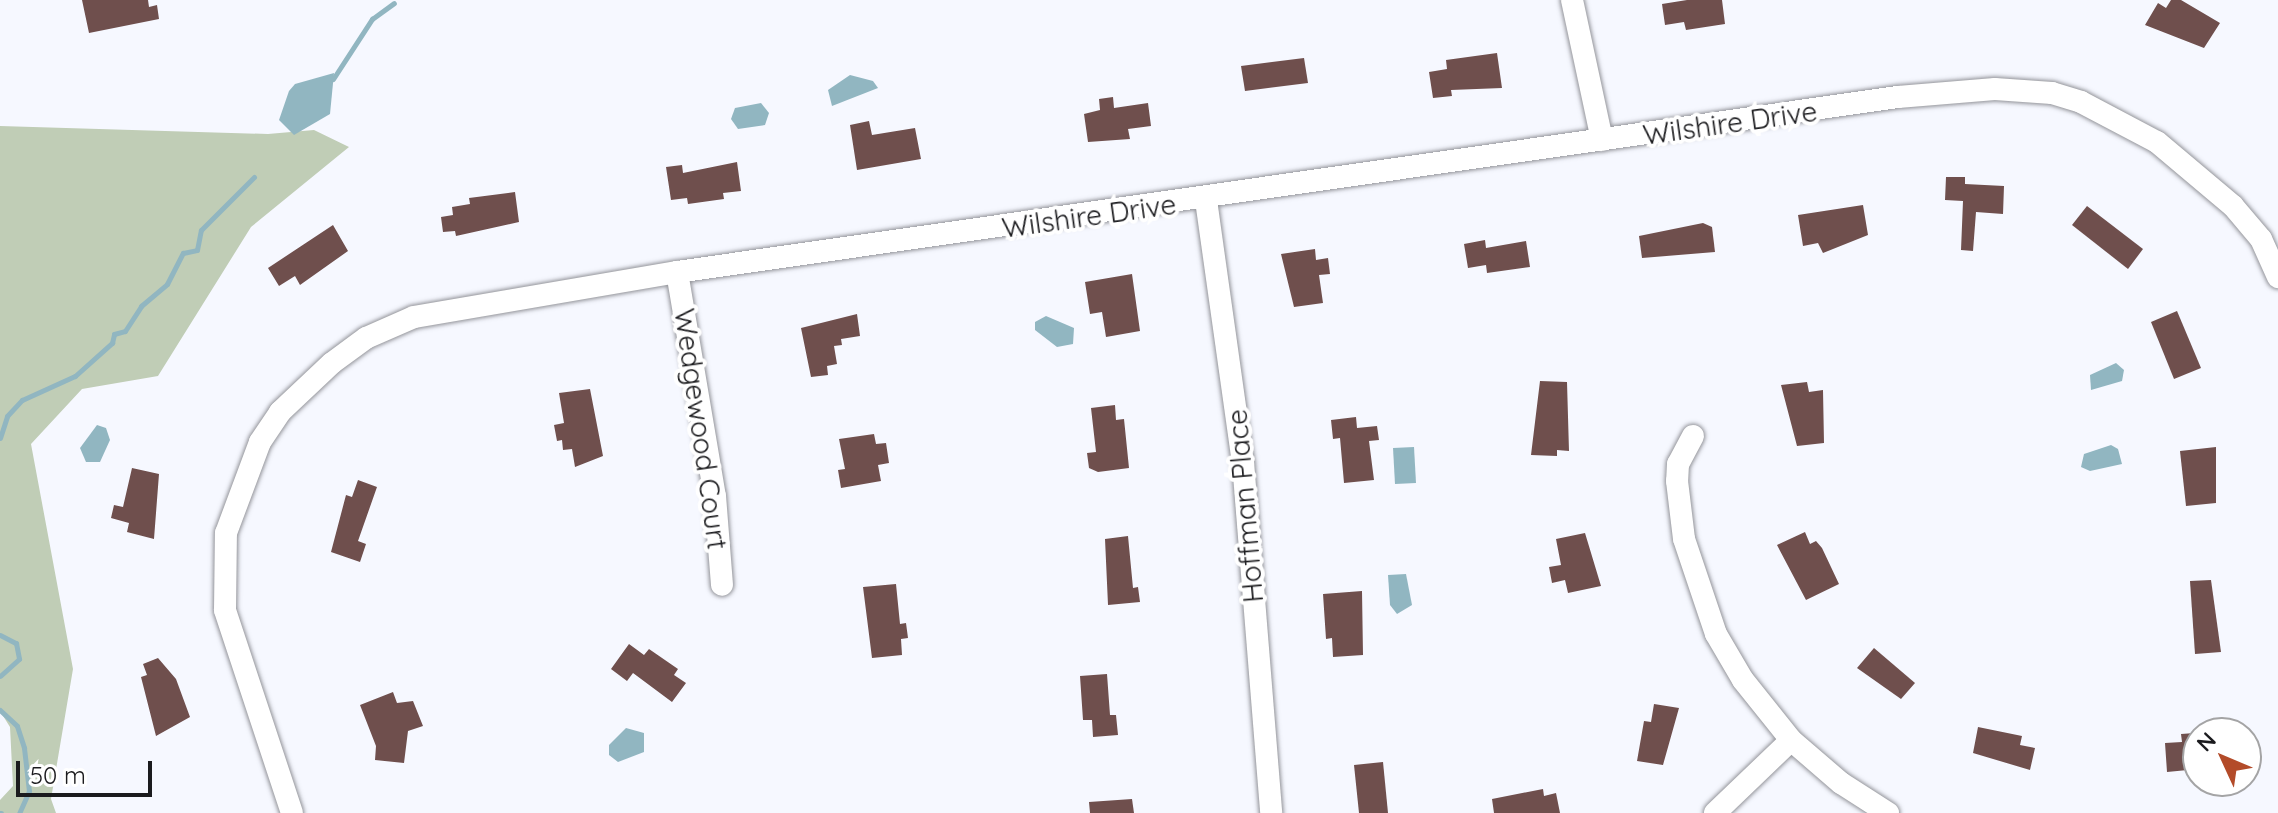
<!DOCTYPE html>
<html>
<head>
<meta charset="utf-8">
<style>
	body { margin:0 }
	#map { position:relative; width:2278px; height:813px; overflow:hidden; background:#f6f8ff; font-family:Quicksand,sans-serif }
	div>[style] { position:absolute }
	.green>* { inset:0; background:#c0cdb6 }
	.water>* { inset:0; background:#91b6c1 }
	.stream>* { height:5px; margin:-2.5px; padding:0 2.5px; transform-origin:2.5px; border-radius:2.5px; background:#91b6c1 }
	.building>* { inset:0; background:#6f4f4d }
	.roads { filter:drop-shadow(0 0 2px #94959b) drop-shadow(0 0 2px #94959b) }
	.street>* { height:22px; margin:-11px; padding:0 11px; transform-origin:11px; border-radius:11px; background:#fff }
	span { translate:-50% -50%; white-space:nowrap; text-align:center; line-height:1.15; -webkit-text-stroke:8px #fff; paint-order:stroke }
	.street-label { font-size:28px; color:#1b1b1e }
	.north { position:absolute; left:2182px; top:717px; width:80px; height:80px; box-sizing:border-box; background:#fff; border:2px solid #a4a4a5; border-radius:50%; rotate:314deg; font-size:22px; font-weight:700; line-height:32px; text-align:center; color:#1b1b1e }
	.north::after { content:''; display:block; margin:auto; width:28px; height:36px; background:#b34b29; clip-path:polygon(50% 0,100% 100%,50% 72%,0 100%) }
	.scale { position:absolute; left:16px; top:761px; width:136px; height:36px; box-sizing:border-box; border:4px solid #1b1b1e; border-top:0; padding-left:10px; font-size:24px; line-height:28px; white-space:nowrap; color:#1b1b1e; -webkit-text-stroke:6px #fff; paint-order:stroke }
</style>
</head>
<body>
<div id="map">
	<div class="green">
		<i style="clip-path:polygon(0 126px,268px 134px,314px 130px,349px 147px,251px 227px,158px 376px,82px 389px,31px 444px,73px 669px,51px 799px,56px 813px,0 813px,0 800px,13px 786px,10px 727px,0 711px)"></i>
	</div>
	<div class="water">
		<i style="clip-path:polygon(334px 73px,330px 114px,294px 135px,279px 120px,289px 91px,295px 84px)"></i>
		<i style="clip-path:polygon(850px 75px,873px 81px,878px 88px,832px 106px,828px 90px)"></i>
		<i style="clip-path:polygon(761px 103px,769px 113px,765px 125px,738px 129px,731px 119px,735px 108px)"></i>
		<i style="clip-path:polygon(1046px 316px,1074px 328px,1073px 344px,1057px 347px,1035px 330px,1035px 322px)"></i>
		<i style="clip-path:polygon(2116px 363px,2124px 370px,2122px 381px,2091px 390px,2090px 375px)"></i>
		<i style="clip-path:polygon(97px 425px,106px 428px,110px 440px,100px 462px,86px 462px,80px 448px)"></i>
		<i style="clip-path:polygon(2111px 445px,2118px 449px,2122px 464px,2090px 471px,2081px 467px,2084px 454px)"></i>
		<i style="clip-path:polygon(1414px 447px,1416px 483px,1395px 484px,1393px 448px)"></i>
		<i style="clip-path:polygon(1406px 574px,1412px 605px,1397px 614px,1390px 605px,1388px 575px)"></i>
		<i style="clip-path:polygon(626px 728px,644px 733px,644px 752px,618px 762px,609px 755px,609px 745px)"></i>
	</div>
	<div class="stream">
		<i style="left:333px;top:79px;width:72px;rotate:-57deg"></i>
		<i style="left:372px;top:19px;width:27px;rotate:-36deg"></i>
		<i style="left:0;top:438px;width:23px;rotate:-72deg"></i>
		<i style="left:7px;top:416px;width:22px;rotate:-47deg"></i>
		<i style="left:22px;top:400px;width:58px;rotate:-24.4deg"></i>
		<i style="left:75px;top:376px;width:50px;rotate:-41.7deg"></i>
		<i style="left:112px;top:343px;width:9px;rotate:-77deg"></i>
		<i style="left:114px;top:334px;width:11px;rotate:-15deg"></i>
		<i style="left:125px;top:331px;width:30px;rotate:-57deg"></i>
		<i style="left:141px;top:306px;width:34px;rotate:-40deg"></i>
		<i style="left:167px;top:284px;width:35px;rotate:-63deg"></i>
		<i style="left:183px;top:253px;width:14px;rotate:-12deg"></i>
		<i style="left:197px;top:250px;width:20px;rotate:-79deg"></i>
		<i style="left:201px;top:230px;width:75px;rotate:-45deg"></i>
		<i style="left:0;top:635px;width:18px;rotate:27deg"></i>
		<i style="left:16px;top:643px;width:16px;rotate:79deg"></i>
		<i style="left:19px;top:659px;width:25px;rotate:138deg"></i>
		<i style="left:0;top:710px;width:23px;rotate:43deg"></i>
		<i style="left:17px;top:726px;width:23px;rotate:72deg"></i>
		<i style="left:24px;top:748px;width:43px;rotate:83.4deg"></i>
		<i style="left:29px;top:791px;width:24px;rotate:114deg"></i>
		<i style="left:0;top:813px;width:1px"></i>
	</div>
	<div class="building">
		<i style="clip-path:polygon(82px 0,148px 0,149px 7px,157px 5px,159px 19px,89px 33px)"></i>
		<i style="clip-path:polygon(1687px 0,1722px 0,1725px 24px,1686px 30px,1684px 22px,1665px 25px,1662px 4px)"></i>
		<i style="clip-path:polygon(2171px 0,2181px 0,2220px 23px,2204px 48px,2145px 25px,2158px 3px,2166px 8px)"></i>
		<i style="clip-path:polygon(1497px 53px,1502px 88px,1451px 90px,1452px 96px,1433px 98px,1429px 72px,1447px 69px,1446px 60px)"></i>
		<i style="clip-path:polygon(1304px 58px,1308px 83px,1245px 91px,1241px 66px)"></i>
		<i style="clip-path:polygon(1113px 97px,1114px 108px,1148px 103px,1151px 126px,1128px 129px,1130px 139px,1088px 142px,1084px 114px,1100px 110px,1099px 99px)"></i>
		<i style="clip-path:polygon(869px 121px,872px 135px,915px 128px,921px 159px,857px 170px,850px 125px)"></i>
		<i style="clip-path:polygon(737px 162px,741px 191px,723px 193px,724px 199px,688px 204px,687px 198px,671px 200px,666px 167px,682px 165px,683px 173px)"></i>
		<i style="clip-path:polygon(1946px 177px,1965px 177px,1965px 184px,2004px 186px,2003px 214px,1976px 212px,1973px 251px,1961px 250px,1963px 201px,1945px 200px)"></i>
		<i style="clip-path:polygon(515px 192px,519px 222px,456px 236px,455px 231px,443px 232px,441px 217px,453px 215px,452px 207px,470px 204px,469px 198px)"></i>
		<i style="clip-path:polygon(1863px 205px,1868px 235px,1823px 253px,1818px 243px,1803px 246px,1798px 215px)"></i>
		<i style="clip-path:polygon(2087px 206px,2143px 249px,2128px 269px,2072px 225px)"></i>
		<i style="clip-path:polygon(1703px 223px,1712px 227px,1715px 252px,1642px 258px,1639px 236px)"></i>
		<i style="clip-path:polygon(333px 225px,348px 251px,300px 285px,295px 276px,279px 286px,268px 268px)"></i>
		<i style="clip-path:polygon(1485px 240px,1486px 248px,1526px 241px,1530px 267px,1487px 273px,1486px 265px,1468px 268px,1464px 244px)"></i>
		<i style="clip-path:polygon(1315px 249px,1316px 260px,1328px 258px,1330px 274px,1319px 275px,1323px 303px,1294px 307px,1281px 254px)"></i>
		<i style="clip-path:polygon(1132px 274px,1140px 331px,1106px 337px,1102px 312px,1090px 314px,1085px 282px)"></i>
		<i style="clip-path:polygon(2177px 311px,2201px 368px,2174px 379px,2151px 322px)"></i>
		<i style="clip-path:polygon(857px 314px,860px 336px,841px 339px,842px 345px,834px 346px,837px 364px,827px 366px,828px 375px,811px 377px,801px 328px)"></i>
		<i style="clip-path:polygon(1540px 381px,1567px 382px,1569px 451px,1557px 450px,1557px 456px,1531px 455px)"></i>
		<i style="clip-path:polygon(1807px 382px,1809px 392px,1823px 390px,1824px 443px,1797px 446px,1781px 385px)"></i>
		<i style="clip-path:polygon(590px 389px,603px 456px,575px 467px,572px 449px,563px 450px,562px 440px,557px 441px,554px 425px,564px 423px,559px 393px)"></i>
		<i style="clip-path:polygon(1115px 405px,1116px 420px,1124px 419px,1129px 468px,1098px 472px,1089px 468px,1087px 453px,1096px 452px,1091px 408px)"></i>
		<i style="clip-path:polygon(1356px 417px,1357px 428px,1377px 426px,1379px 440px,1369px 441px,1374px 480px,1344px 483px,1340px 438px,1333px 439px,1331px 420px)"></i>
		<i style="clip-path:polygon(874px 434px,876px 444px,886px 443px,889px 463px,878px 465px,881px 481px,841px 488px,838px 470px,845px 469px,839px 439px)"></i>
		<i style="clip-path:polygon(2216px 447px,2216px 503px,2186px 506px,2180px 451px)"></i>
		<i style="clip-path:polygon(132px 468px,159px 474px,154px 539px,127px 532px,129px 523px,111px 518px,114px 505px,123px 507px)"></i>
		<i style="clip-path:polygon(358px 480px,377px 487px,358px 541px,366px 544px,360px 562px,331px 552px,346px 495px,352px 497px)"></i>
		<i style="clip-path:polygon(1805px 532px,1810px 544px,1816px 541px,1822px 548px,1839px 584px,1806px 600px,1777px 545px)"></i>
		<i style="clip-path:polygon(1585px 533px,1601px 586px,1568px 593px,1565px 580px,1552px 583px,1549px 567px,1561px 565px,1556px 539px)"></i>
		<i style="clip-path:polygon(1128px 536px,1133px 588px,1138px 587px,1140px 602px,1108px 605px,1105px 539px)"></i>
		<i style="clip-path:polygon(2211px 580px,2221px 652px,2195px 654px,2190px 581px)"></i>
		<i style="clip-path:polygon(896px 584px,900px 624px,906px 623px,908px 638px,901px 639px,902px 655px,872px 658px,863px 587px)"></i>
		<i style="clip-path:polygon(1362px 591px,1363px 655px,1333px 657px,1332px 638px,1326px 639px,1323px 594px)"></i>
		<i style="clip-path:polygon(629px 644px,644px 655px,649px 649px,678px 669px,674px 675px,686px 683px,672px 702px,633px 673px,627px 681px,611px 669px)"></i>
		<i style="clip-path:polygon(1874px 648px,1915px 683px,1901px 699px,1857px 668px)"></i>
		<i style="clip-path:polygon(158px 658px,176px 679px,190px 717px,156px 736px,141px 677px,147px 675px,143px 664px)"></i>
		<i style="clip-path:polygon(1107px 674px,1110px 715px,1116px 715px,1118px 735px,1093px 737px,1092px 720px,1083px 720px,1080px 676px)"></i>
		<i style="clip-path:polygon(393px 692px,397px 703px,413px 701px,423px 726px,408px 731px,404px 763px,375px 760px,376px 746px,360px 705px)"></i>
		<i style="clip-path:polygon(1654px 704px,1679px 708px,1663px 765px,1637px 761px,1644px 721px,1651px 722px)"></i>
		<i style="clip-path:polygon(1978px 727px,2022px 736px,2020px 745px,2035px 748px,2030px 770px,1973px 753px)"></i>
		<i style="clip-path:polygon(2195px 733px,2198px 769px,2167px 772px,2165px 743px,2182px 742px,2181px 734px)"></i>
		<i style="clip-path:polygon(1383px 762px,1388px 813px,1359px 813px,1354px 765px)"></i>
		<i style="clip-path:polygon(1543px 789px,1544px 796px,1556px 793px,1560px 813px,1494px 813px,1492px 799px)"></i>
		<i style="clip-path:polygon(1132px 799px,1134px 813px,1090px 813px,1089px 802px)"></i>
	</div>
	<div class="roads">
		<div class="street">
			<i style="left:1572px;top:0;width:143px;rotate:77.9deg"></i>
			<i style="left:1206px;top:200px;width:265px;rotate:82deg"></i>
			<i style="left:1243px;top:462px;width:352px;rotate:85.4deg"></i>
			<i style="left:677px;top:272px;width:227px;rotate:80.4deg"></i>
			<i style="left:715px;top:496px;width:89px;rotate:85.5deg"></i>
			<i style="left:1693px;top:436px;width:32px;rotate:118deg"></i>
			<i style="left:1678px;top:464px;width:17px;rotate:93deg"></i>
			<i style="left:1677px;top:481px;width:58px;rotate:83.1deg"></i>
			<i style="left:1684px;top:539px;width:100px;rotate:71.4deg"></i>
			<i style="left:1716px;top:634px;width:53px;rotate:59.6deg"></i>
			<i style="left:1743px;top:680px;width:77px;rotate:51.3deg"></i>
			<i style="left:1791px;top:740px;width:66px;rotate:40.7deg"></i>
			<i style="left:1841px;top:783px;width:56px;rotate:32.6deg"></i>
			<i style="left:292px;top:813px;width:214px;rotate:-108.3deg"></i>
			<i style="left:225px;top:610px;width:77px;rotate:-89.3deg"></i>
			<i style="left:226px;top:533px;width:97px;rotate:-69.5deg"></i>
			<i style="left:260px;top:442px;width:36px;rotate:-56deg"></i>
			<i style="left:280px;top:412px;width:71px;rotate:-43.3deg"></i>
			<i style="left:332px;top:363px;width:42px;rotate:-36.3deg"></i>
			<i style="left:366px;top:338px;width:52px;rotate:-23.6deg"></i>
			<i style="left:414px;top:317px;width:267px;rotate:-9.7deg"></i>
			<i style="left:677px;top:272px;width:1233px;rotate:-8.16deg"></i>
			<i style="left:1898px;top:97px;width:97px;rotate:-4.7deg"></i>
			<i style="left:1995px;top:89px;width:57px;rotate:4deg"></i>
			<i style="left:2052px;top:93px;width:30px;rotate:17deg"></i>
			<i style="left:2081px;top:102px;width:86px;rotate:27.8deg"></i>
			<i style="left:2157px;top:142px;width:99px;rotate:40.1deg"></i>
			<i style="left:2233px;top:206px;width:43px;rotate:49.7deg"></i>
			<i style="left:2261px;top:239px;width:42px;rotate:65.9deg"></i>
			<i style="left:1715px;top:813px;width:105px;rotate:-43.8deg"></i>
		</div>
	</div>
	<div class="street-label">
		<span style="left:1730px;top:123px;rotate:-8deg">Wilshire Drive</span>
		<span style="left:1089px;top:216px;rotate:-8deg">Wilshire Drive</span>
		<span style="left:701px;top:429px;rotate:82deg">Wedgewood Court</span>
		<span style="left:1245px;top:506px;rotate:-95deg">Hoffman Place</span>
	</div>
	<div class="north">N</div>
	<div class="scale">50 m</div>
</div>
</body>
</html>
